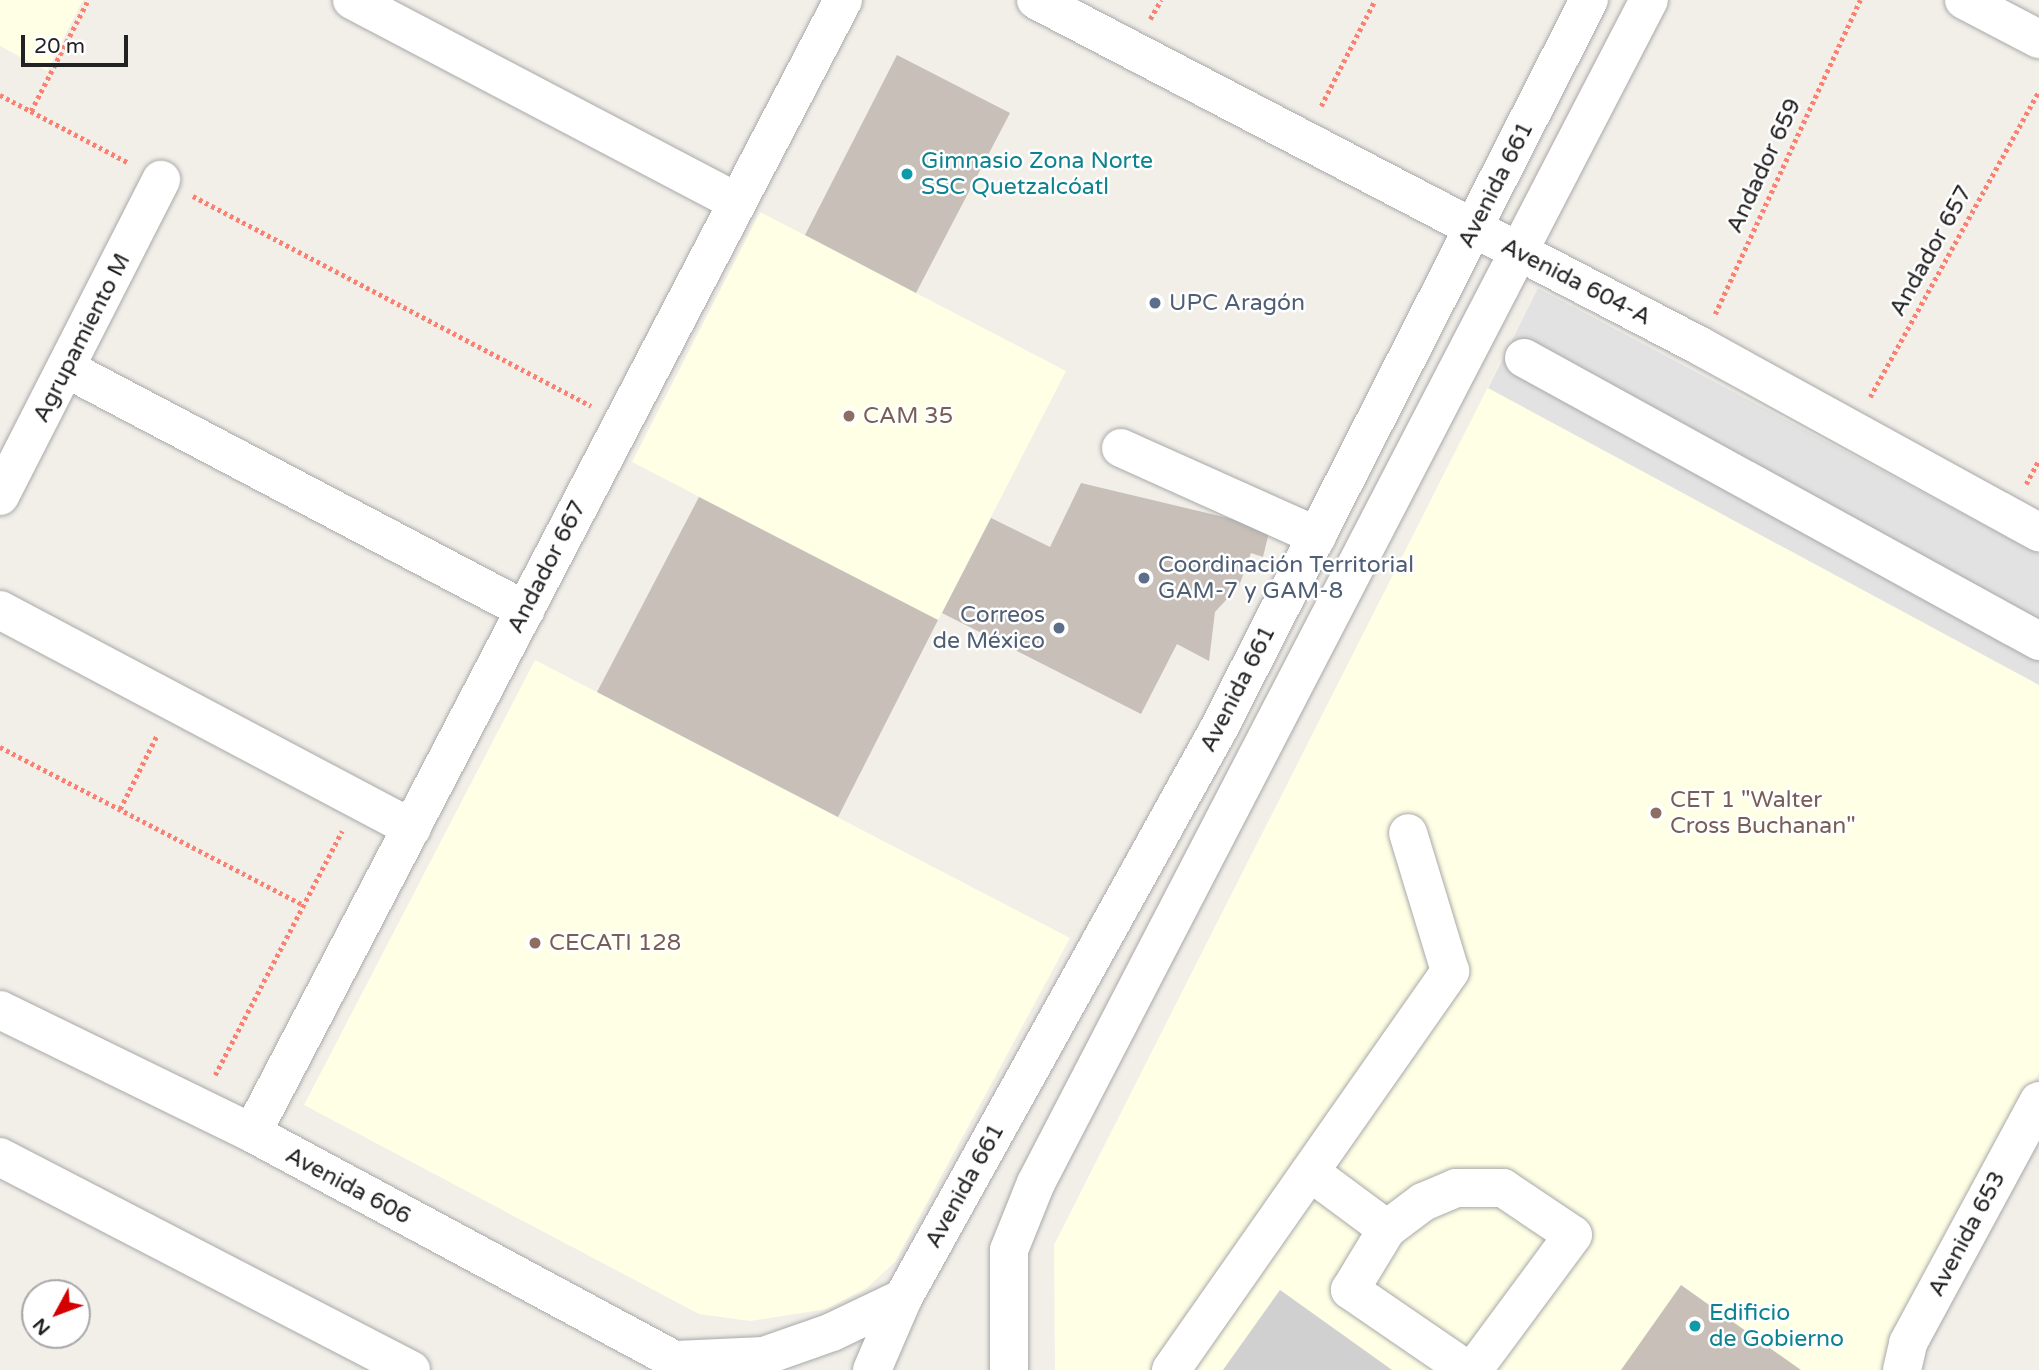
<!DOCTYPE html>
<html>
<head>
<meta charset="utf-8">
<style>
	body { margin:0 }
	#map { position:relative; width:2039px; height:1370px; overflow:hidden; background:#f2efe9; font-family:"Varela Round",sans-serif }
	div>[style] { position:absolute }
	.education>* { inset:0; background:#ffffe5 }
	.religious>* { inset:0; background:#d0d0d0 }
	.parking>* { inset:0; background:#e2e2e2 }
	.building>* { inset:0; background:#c7bfb8 }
	.path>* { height:4.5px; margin-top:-2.25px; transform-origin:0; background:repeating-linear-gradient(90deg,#fa8072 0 3.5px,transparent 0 7px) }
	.roads { filter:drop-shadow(0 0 2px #a9a9a9) drop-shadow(0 0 2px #a9a9a9) }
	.minor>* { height:38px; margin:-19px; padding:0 19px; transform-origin:19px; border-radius:19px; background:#fff }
	.dots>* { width:19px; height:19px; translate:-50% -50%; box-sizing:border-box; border:4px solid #fff; border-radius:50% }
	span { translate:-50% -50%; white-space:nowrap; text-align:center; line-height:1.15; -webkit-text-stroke:5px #fff; paint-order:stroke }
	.culture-label { font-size:23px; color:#0d838f }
	.left { translate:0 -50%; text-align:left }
	.street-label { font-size:23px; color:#222 }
	.service-label { font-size:23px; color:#4e5e75 }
	.right { translate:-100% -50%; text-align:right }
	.education-label { font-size:23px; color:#785e54 }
	.north { position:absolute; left:21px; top:1279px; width:70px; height:70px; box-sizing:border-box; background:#fff; border:2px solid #a7a7a7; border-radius:50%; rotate:229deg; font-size:19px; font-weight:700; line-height:28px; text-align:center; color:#222 }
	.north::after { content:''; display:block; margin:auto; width:24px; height:32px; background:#d40000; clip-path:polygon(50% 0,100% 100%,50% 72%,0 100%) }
	.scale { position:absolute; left:21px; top:35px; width:107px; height:32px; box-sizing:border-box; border:4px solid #222; border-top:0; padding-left:9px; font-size:21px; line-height:24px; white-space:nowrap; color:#222; -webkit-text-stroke:5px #fff; paint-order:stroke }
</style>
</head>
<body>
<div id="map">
	<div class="education">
		<i style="clip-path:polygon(0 0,83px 0,47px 71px,0 46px)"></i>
		<i style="clip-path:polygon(760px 212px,1066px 371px,938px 620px,632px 462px)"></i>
		<i style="clip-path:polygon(1538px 288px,2039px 554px,2039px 1072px,1882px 1370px,1392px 1370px,1280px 1290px,1223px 1370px,1055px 1370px,1054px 1245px)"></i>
		<i style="clip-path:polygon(535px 660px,1070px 938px,895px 1262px,867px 1288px,827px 1309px,750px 1321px,699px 1314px,304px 1105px)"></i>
	</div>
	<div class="religious">
		<i style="clip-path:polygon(1280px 1290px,1392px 1370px,1223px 1370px)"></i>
	</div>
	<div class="parking">
		<i style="clip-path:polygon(1538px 288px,2039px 554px,2039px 685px,1488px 388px)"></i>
	</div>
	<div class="building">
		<i style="clip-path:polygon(897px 55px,1010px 113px,916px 293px,805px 235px)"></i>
		<i style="clip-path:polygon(1081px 483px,1270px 528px,1263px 557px,1251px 553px,1239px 586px,1215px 612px,1209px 661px,1177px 644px,1141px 714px,942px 613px,991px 518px,1050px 547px)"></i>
		<i style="clip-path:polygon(699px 497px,938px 620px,838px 817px,597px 692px)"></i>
		<i style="clip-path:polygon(1681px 1285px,1801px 1370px,1621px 1370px)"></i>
	</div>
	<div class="path">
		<i style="left:1150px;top:19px;width:22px;rotate:-60deg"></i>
		<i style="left:0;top:95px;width:146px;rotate:27.8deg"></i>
		<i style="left:1321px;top:106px;width:119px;rotate:-63deg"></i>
		<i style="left:31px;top:111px;width:125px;rotate:-62.8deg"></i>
		<i style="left:193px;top:196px;width:450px;rotate:27.8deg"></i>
		<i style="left:1715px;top:314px;width:346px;rotate:-65.2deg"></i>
		<i style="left:1870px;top:397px;width:350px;rotate:-61.1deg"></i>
		<i style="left:2026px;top:484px;width:27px;rotate:-62deg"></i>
		<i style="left:0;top:747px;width:343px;rotate:27.5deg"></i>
		<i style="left:120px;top:809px;width:83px;rotate:-63.4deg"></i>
		<i style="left:215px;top:1075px;width:275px;rotate:-62.5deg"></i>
	</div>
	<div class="roads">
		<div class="minor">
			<i style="left:352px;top:0;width:433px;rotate:27.7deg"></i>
			<i style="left:1036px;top:0;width:749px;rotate:27.52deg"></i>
			<i style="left:1700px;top:346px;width:387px;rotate:28.8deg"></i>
			<i style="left:1964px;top:0;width:85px;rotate:27.5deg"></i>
			<i style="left:1524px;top:358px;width:588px;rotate:28.79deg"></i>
			<i style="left:67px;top:369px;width:518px;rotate:27.75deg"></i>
			<i style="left:1121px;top:448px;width:215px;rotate:24.2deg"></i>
			<i style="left:0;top:496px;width:355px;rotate:-63deg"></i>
			<i style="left:0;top:610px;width:466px;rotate:27.9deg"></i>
			<i style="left:0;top:1010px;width:280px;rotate:26deg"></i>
			<i style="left:252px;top:1133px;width:501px;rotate:28.25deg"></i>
			<i style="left:252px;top:1133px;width:1278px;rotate:-62.45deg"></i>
			<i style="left:0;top:1157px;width:463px;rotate:27.4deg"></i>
			<i style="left:1310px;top:1172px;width:96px;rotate:36.5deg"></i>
			<i style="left:676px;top:1360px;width:88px;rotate:-2.6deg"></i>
			<i style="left:764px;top:1356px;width:72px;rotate:-19.4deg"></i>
			<i style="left:832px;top:1332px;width:79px;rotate:-25.6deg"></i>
			<i style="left:872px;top:1370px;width:78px;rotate:-66.7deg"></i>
			<i style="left:903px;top:1298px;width:649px;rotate:-60.99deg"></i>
			<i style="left:1218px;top:730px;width:819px;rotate:-63.06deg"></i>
			<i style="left:1009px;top:1370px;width:120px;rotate:-90deg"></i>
			<i style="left:1009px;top:1250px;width:72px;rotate:-68.1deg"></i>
			<i style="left:1036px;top:1183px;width:1332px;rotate:-62.61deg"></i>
			<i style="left:1171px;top:1370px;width:487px;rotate:-55deg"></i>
			<i style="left:1450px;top:971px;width:144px;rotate:-106.9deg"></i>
			<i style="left:1467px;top:1370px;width:142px;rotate:-145.6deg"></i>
			<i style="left:1350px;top:1290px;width:71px;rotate:-58.8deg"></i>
			<i style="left:1387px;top:1229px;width:45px;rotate:-36.9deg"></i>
			<i style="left:1423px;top:1202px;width:36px;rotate:-23deg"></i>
			<i style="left:1456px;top:1188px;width:47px"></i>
			<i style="left:1503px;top:1188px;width:84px;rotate:33.9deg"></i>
			<i style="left:1573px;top:1235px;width:168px;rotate:126.5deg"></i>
			<i style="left:1902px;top:1370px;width:28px;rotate:-77deg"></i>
			<i style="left:1908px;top:1343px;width:275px;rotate:-61.6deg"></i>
		</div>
	</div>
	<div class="dots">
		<i style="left:907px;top:174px;background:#0f9aa8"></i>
		<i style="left:1155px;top:303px;background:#5c6f8a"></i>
		<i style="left:849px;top:416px;background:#8d6e63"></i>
		<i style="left:1144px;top:578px;background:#5c6f8a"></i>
		<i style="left:1059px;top:628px;background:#5c6f8a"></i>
		<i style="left:1656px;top:813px;background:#8d6e63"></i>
		<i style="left:535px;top:943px;background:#8d6e63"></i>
		<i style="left:1695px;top:1326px;background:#0f9aa8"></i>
	</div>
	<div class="culture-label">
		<span class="left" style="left:921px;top:174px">Gimnasio Zona Norte<br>SSC Quetzalcóatl</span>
		<span class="left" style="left:1709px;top:1326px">Edificio<br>de Gobierno</span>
	</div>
	<div class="street-label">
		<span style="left:1764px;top:166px;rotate:-65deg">Andador 659</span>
		<span style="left:1496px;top:185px;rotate:-63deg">Avenida 661</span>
		<span style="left:1931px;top:251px;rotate:-61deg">Andador 657</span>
		<span style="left:1576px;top:282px;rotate:27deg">Avenida 604-A</span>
		<span style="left:82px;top:338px;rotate:-63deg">Agrupamiento M</span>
		<span style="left:547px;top:567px;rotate:-63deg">Andador 667</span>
		<span style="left:1238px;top:689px;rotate:-63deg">Avenida 661</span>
		<span style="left:348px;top:1186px;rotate:28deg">Avenida 606</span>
		<span style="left:965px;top:1186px;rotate:-61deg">Avenida 661</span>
		<span style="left:1967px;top:1234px;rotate:-62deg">Avenida 653</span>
	</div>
	<div class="service-label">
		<span class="left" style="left:1169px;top:303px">UPC Aragón</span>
		<span class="left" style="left:1158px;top:578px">Coordinación Territorial<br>GAM-7 y GAM-8</span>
		<span class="right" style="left:1045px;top:628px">Correos<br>de México</span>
	</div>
	<div class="education-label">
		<span class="left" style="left:863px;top:416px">CAM 35</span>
		<span class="left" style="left:1670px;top:813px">CET 1 "Walter<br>Cross Buchanan"</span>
		<span class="left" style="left:549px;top:943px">CECATI 128</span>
	</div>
	<div class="north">N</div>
	<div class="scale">20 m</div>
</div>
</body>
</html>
